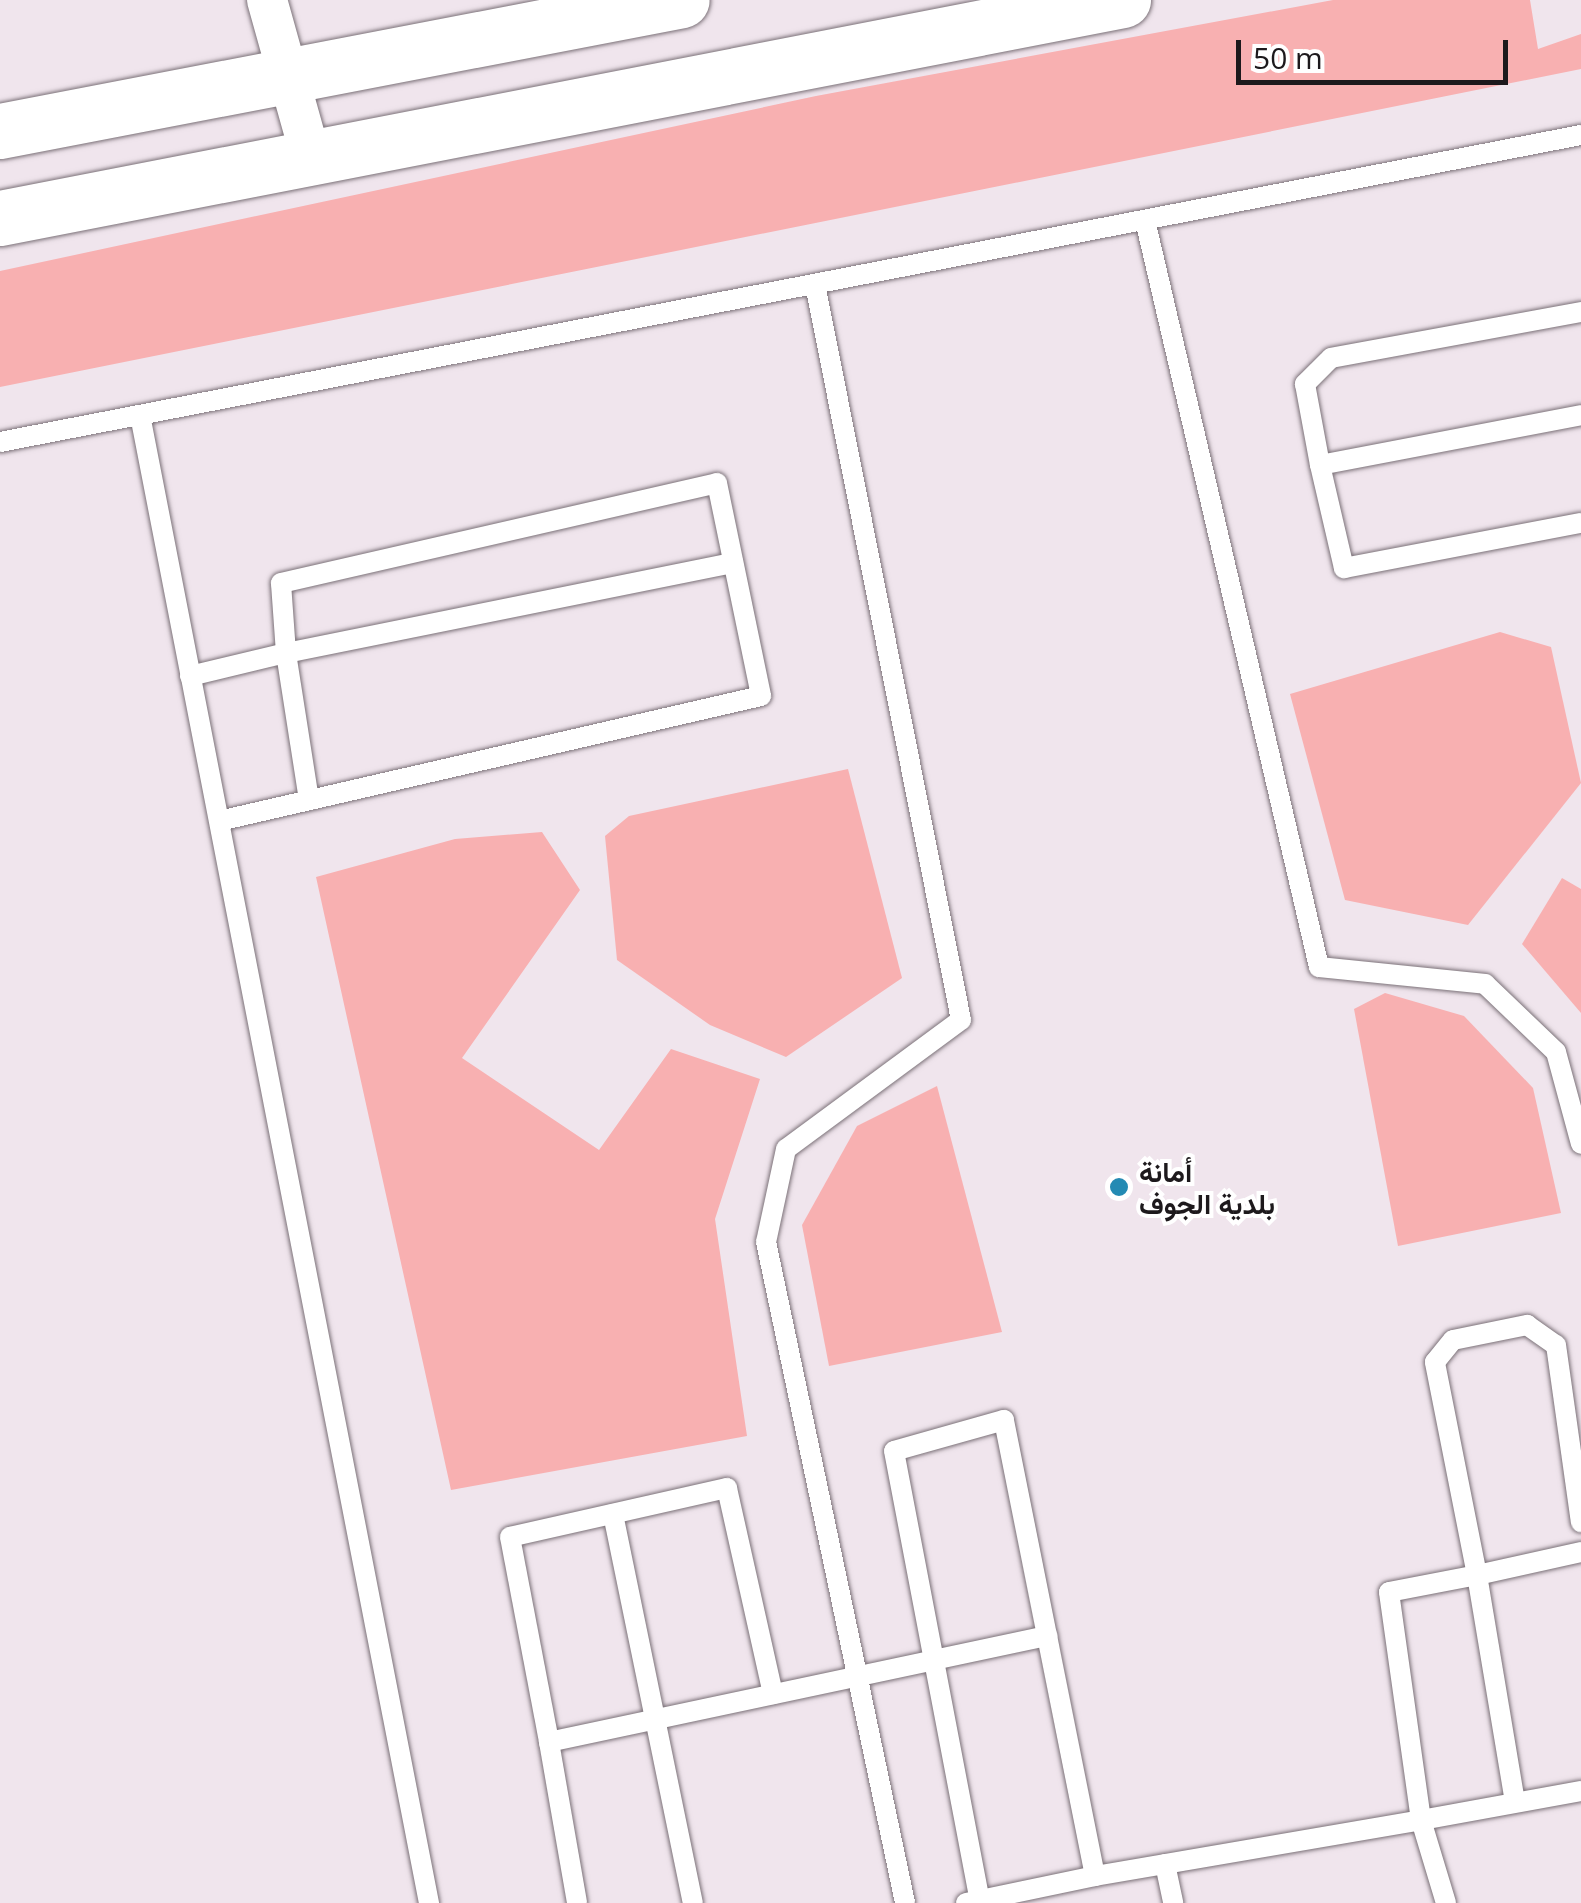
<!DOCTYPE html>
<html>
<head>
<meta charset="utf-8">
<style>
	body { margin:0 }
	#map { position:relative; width:1581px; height:1903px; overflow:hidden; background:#f0e5ed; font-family:"Open Sans",Vazirmatn,sans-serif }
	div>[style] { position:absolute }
	.green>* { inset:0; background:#f8b0b1 }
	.roads { filter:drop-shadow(0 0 2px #7b7178) drop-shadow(0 0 2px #7b7178) }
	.lane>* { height:20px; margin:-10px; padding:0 10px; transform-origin:10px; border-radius:10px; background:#fff }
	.street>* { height:40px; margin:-20px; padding:0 20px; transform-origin:20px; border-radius:20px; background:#fff }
	.secondary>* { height:55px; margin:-27.5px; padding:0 27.5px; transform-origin:27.5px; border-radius:27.5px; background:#fff }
	.dots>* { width:28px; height:28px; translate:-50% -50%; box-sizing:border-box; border:5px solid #fff; border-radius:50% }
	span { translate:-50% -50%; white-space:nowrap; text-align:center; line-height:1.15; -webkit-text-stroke:8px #fff; paint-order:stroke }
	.poi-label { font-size:28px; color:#1d191c; font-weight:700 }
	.left { translate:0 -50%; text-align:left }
	.scale { position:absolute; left:1236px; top:40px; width:272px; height:45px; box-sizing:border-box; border:5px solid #1d191c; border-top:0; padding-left:12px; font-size:30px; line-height:35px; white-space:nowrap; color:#1d191c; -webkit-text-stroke:8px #fff; paint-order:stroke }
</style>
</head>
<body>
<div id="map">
	<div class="green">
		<i style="clip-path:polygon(1333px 0,1530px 0,1538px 49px,1581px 34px,1581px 69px,0 387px,0 271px,816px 96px)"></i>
		<i style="clip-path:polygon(1500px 632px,1551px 647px,1581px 783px,1468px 925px,1345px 900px,1290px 694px)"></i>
		<i style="clip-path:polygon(848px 769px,902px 978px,786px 1057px,710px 1025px,617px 960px,605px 836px,629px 816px)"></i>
		<i style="clip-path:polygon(542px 832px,580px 890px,462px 1058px,599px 1150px,671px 1049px,760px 1079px,715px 1219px,747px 1436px,451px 1490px,316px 877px,455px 839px)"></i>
		<i style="clip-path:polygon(1562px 878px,1581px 889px,1581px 1013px,1522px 944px)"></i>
		<i style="clip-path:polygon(1385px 993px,1464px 1016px,1533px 1088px,1561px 1213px,1398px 1246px,1354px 1009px)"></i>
		<i style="clip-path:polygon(937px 1086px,1002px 1332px,829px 1366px,802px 1225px,857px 1126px)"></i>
	</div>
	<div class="roads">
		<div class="lane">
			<i style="left:1145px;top:220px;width:767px;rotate:76.89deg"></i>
			<i style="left:1319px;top:967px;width:167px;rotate:5.8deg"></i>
			<i style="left:1485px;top:984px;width:98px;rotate:43.8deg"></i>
			<i style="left:1556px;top:1052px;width:95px;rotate:74.8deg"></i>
			<i style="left:815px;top:284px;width:750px;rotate:78.78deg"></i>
			<i style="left:961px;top:1020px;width:217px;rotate:143.6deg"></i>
			<i style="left:786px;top:1149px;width:95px;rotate:102.1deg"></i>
			<i style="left:766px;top:1242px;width:675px;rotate:78.12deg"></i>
			<i style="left:1581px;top:312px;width:254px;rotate:169.6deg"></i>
			<i style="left:1331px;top:358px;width:37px;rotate:135deg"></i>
			<i style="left:1305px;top:384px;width:82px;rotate:79.5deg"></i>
			<i style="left:1320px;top:465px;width:266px;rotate:-10.8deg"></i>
			<i style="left:140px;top:415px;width:1516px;rotate:79.01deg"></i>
			<i style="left:0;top:442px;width:1611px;rotate:-10.99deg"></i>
			<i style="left:1320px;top:465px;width:106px;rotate:76.9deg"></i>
			<i style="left:1344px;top:568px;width:241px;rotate:-10.8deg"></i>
			<i style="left:190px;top:676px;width:99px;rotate:-13.5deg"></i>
			<i style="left:286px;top:653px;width:70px;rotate:-94.1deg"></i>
			<i style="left:281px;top:583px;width:447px;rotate:-12.9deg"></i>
			<i style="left:717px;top:483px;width:217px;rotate:78.3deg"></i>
			<i style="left:761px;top:696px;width:556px;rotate:167.01deg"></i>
			<i style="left:309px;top:800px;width:149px;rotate:-98.9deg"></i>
			<i style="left:286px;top:653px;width:456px;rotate:-11.4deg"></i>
			<i style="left:613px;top:1514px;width:397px;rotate:78.4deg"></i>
			<i style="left:773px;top:1694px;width:211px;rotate:-102.6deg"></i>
			<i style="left:727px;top:1488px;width:222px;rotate:167.3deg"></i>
			<i style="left:510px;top:1537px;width:209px;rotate:79.2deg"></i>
			<i style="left:549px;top:1742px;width:394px;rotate:-12deg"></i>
			<i style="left:934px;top:1660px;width:116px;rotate:-12deg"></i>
			<i style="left:549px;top:1742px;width:163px;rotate:80.1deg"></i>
			<i style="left:1515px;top:1802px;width:230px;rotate:-99.5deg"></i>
			<i style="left:1477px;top:1575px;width:107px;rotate:-12.5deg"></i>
			<i style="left:1165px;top:1864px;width:40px;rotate:78deg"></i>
			<i style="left:1095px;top:1876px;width:331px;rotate:-9.7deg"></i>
			<i style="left:1421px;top:1820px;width:230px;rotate:-98deg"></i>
			<i style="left:1389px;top:1592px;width:90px;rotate:-10.9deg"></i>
			<i style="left:1477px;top:1575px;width:217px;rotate:-101.2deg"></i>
			<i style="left:1435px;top:1362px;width:28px;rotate:-51deg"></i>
			<i style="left:1453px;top:1340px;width:76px;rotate:-11.5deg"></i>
			<i style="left:1527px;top:1325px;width:35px;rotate:35deg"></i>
			<i style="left:1556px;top:1345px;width:179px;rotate:82deg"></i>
			<i style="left:966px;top:1903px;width:132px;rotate:-11.8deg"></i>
			<i style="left:1095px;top:1876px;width:465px;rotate:-101.3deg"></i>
			<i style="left:1004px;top:1420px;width:114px;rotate:164.3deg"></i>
			<i style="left:894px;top:1451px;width:457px;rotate:79.2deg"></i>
			<i style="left:1446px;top:1903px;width:87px;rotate:-106.8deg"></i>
			<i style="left:1421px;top:1820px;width:163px;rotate:-10.3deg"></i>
		</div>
		<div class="street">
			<i style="left:267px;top:0;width:164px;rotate:74.4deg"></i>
		</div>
		<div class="secondary">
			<i style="left:0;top:131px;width:694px;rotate:-10.87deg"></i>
			<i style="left:0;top:218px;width:1144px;rotate:-10.99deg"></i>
		</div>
	</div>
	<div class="dots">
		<i style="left:1119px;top:1187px;background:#248ab3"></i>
	</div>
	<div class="poi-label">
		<span class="left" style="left:1139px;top:1187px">أمانة<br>بلدية الجوف</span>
	</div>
	<div class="scale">50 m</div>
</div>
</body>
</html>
